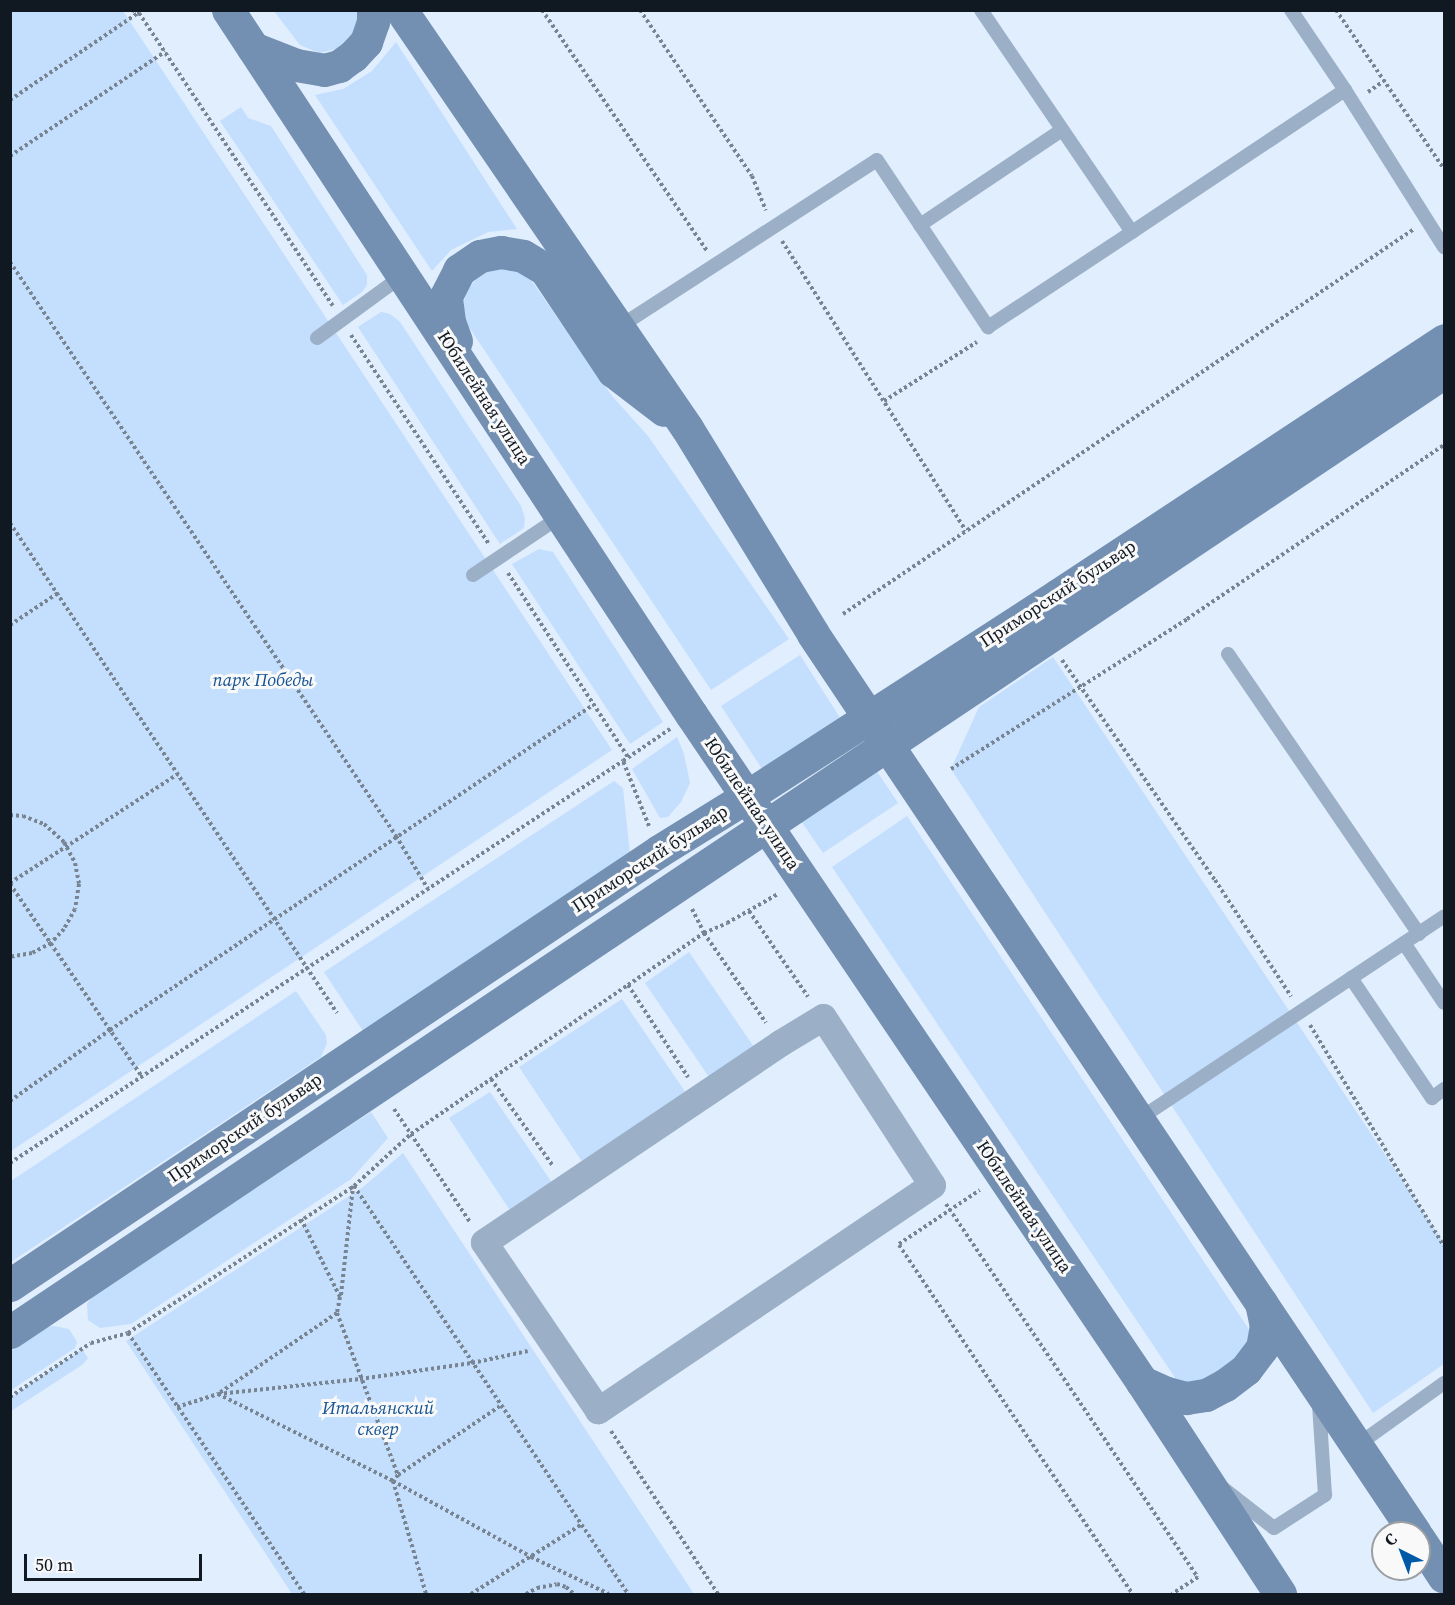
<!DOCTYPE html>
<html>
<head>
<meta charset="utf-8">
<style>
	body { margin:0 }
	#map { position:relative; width:1455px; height:1605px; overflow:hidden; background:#e0eefe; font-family:"Source Serif 4",serif }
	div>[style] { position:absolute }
	.green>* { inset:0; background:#c4defd }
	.path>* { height:4px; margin-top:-2px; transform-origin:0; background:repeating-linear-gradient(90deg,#798491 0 3px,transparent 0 6px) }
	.lane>* { height:14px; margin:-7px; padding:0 7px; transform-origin:7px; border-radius:7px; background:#9bafc6 }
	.street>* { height:27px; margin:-13.5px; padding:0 13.5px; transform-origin:13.5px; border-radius:13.5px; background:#9bafc6 }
	.secondary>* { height:33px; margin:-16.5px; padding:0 16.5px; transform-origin:16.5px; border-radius:16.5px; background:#7390b2 }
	span { translate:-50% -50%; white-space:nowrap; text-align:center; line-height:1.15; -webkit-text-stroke:6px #f9f9f9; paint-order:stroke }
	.street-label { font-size:18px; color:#101822 }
	.park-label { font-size:18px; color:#155392; font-style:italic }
	.frame { position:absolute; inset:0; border:12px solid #101822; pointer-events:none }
	.north { position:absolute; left:1371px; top:1521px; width:60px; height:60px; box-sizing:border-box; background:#f9f9f9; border:2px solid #9c9fa3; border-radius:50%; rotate:318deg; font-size:16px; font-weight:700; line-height:24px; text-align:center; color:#101822 }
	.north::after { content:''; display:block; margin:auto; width:21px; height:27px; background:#0059a6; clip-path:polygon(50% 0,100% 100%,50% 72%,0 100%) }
	.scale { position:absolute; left:24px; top:1554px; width:178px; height:27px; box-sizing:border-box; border:3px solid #101822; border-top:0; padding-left:8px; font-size:18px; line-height:21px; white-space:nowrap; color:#101822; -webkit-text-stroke:4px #f9f9f9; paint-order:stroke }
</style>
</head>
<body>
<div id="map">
	<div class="green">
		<i style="clip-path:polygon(11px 11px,123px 11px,612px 750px,11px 1151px)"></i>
		<i style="clip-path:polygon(274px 11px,361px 11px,361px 26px,340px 48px,319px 53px,300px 45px)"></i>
		<i style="clip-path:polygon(396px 42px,517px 229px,488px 232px,451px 250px,432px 271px,315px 95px,343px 89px,372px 71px)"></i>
		<i style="clip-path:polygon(241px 107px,248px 118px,271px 126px,367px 275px,367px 285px,362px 292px,343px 305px,220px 121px)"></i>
		<i style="clip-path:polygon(503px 267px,517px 269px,529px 277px,612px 396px,648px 436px,789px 639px,711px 690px,465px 321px,463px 307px,466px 292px,476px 279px,488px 271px)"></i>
		<i style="clip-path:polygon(381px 312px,390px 314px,400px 322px,521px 506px,525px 518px,524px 528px,500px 544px,358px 327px)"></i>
		<i style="clip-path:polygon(539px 549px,553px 552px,663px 722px,630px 744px,512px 564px)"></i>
		<i style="clip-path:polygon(800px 655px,844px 724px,766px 775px,721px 706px)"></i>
		<i style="clip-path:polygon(1053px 657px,1444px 1243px,1444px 1364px,1373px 1413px,951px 769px,979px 707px)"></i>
		<i style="clip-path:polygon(677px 737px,684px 754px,690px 783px,681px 802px,668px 817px,660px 818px,632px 769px)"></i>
		<i style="clip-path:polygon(874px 767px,898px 803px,823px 853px,799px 818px)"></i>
		<i style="clip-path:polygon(614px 781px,623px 788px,630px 854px,363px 1031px,324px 972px)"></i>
		<i style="clip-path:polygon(907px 816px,1250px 1331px,1248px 1343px,1228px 1366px,1196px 1383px,1180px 1385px,832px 867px)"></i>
		<i style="clip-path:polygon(689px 952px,756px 1050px,711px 1080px,645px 983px)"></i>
		<i style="clip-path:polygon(296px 991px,326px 1035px,327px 1043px,321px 1057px,11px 1262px,11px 1181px)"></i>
		<i style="clip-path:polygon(622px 999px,688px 1096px,585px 1166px,519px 1067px)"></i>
		<i style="clip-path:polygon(490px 1092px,555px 1187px,513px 1215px,449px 1118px)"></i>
		<i style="clip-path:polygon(371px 1112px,388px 1138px,351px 1179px,131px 1324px,100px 1328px,88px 1320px,87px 1304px,94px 1294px)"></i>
		<i style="clip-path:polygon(403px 1153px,694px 1594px,292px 1594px,126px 1341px,363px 1187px)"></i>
		<i style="clip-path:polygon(53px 1326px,69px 1329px,77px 1342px,75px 1348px,11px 1390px,11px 1351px,44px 1328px)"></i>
		<i style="clip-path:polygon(82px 1349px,88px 1358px,82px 1365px,11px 1411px,11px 1397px)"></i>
	</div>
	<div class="path">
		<i style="left:132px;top:10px;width:8px;rotate:23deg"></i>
		<i style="left:139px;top:13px;width:351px;rotate:56.5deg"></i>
		<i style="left:542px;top:10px;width:292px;rotate:55.6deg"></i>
		<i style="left:640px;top:10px;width:200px;rotate:56deg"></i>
		<i style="left:752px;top:176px;width:37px;rotate:68deg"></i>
		<i style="left:1336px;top:10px;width:192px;rotate:55.8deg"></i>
		<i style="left:1368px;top:92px;width:19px;rotate:-35deg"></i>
		<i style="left:10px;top:100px;width:155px;rotate:-34.2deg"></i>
		<i style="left:10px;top:156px;width:187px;rotate:-33.9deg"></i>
		<i style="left:782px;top:241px;width:343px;rotate:57.6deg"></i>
		<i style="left:10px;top:262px;width:692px;rotate:56.08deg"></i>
		<i style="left:396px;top:836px;width:62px;rotate:58.9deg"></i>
		<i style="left:351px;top:335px;width:250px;rotate:56.6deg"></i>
		<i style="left:884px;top:401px;width:110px;rotate:-32.4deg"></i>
		<i style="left:10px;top:523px;width:589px;rotate:56.28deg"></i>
		<i style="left:508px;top:573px;width:220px;rotate:56.9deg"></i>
		<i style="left:843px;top:614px;width:689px;rotate:-33.99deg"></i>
		<i style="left:10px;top:625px;width:58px;rotate:-33.7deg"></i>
		<i style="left:1062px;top:660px;width:268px;rotate:55.2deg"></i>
		<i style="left:1215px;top:880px;width:139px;rotate:56.8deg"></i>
		<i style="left:951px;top:769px;width:280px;rotate:-32.4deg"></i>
		<i style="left:1187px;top:619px;width:310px;rotate:-34.1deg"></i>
		<i style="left:10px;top:815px;width:13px;rotate:4deg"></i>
		<i style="left:23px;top:816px;width:22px;rotate:21deg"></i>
		<i style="left:44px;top:824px;width:27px;rotate:42deg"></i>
		<i style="left:64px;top:842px;width:24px;rotate:62deg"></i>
		<i style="left:75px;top:863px;width:21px;rotate:79deg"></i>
		<i style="left:79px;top:884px;width:25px;rotate:99deg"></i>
		<i style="left:75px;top:909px;width:23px;rotate:119deg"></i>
		<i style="left:64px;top:929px;width:19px;rotate:133deg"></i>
		<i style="left:51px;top:943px;width:21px;rotate:152deg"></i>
		<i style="left:32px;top:953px;width:22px;rotate:170deg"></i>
		<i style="left:649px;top:826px;width:70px;rotate:-111.8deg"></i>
		<i style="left:623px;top:761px;width:57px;rotate:-34.2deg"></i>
		<i style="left:10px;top:883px;width:200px;rotate:-33deg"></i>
		<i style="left:10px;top:884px;width:234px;rotate:55.6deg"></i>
		<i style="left:692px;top:909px;width:27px;rotate:63deg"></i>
		<i style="left:704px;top:933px;width:109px;rotate:55.4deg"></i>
		<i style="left:749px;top:911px;width:104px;rotate:55.5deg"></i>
		<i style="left:628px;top:985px;width:110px;rotate:56.9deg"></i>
		<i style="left:1310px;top:1025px;width:258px;rotate:58.8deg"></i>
		<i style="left:491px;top:1079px;width:107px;rotate:54.5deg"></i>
		<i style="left:10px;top:1101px;width:123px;rotate:-35.4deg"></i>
		<i style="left:110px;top:1030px;width:582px;rotate:-33.94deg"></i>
		<i style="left:394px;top:1109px;width:136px;rotate:56.1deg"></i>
		<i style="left:10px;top:1163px;width:733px;rotate:-33.26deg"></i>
		<i style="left:354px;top:1186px;width:491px;rotate:56.1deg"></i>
		<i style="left:946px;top:1204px;width:450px;rotate:56deg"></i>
		<i style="left:1198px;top:1577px;width:31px;rotate:147deg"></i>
		<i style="left:301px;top:1219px;width:87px;rotate:63.4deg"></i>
		<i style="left:340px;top:1297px;width:16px;rotate:101deg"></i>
		<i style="left:337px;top:1313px;width:173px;rotate:69.4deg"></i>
		<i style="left:398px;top:1475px;width:8px;rotate:130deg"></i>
		<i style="left:393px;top:1481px;width:118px;rotate:73.7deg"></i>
		<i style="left:899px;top:1244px;width:97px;rotate:-33.7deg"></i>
		<i style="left:899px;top:1245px;width:420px;rotate:56.2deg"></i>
		<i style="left:341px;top:1295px;width:110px;rotate:-83.7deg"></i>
		<i style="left:337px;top:1313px;width:144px;rotate:145.8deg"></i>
		<i style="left:218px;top:1394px;width:195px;rotate:26.4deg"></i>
		<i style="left:393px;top:1481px;width:158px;rotate:28.8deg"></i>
		<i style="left:531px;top:1557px;width:86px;rotate:25.4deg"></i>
		<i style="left:128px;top:1333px;width:315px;rotate:56deg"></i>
		<i style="left:10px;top:1397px;width:97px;rotate:-33.7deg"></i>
		<i style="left:91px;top:1343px;width:38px;rotate:-15deg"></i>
		<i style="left:128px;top:1333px;width:270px;rotate:-33deg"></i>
		<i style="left:354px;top:1186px;width:77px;rotate:-42.4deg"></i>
		<i style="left:411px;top:1134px;width:263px;rotate:-34.5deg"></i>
		<i style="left:628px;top:985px;width:92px;rotate:-34.4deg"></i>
		<i style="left:704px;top:933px;width:25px;rotate:-23deg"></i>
		<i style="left:727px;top:923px;width:59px;rotate:-29.6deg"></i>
		<i style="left:177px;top:1407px;width:43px;rotate:-17.6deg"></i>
		<i style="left:218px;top:1394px;width:143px;rotate:-6deg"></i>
		<i style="left:360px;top:1379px;width:113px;rotate:-8.1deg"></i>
		<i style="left:472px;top:1363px;width:57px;rotate:-12.1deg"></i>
		<i style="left:611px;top:1431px;width:195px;rotate:56.7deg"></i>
		<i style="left:398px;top:1475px;width:123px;rotate:-34.1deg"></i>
		<i style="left:471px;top:1594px;width:131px;rotate:-32.2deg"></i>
		<i style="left:526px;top:1594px;width:13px;rotate:-29deg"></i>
		<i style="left:537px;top:1588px;width:20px;rotate:-11deg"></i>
		<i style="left:557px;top:1584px;width:9px;rotate:18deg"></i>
		<i style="left:566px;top:1587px;width:11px;rotate:41deg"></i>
	</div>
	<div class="lane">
		<i style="left:981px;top:10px;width:268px;rotate:55.8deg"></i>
		<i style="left:1132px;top:232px;width:256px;rotate:-33.7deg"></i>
		<i style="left:1345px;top:90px;width:97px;rotate:-124deg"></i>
		<i style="left:1345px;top:90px;width:186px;rotate:57.8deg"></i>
		<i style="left:920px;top:225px;width:171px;rotate:-33.8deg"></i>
		<i style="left:619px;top:327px;width:307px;rotate:-32.9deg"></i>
		<i style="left:877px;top:160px;width:201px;rotate:56.4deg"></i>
		<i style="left:988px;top:327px;width:173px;rotate:-33.4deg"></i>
		<i style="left:317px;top:338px;width:105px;rotate:-36.1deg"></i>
		<i style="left:473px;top:575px;width:106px;rotate:-33.8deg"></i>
		<i style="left:1228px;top:654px;width:339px;rotate:55.7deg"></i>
		<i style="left:1404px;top:943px;width:72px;rotate:56.3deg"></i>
		<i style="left:1351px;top:978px;width:145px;rotate:56deg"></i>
		<i style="left:1432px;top:1098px;width:15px;rotate:-37deg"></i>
		<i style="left:1139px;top:1119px;width:366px;rotate:-33.6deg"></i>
		<i style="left:1356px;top:1446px;width:108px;rotate:-35.6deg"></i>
		<i style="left:1224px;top:1489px;width:63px;rotate:38deg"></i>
		<i style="left:1274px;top:1528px;width:61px;rotate:-32.9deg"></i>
		<i style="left:1325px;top:1495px;width:91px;rotate:-93.8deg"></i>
	</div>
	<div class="street">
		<i style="left:823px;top:1017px;width:200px;rotate:57deg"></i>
		<i style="left:932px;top:1185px;width:403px;rotate:146deg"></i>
		<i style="left:598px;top:1410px;width:203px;rotate:-124.2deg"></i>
		<i style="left:484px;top:1242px;width:357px;rotate:-33.9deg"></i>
		<i style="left:780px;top:1043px;width:50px;rotate:-31.2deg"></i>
	</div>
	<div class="secondary">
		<i style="left:228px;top:10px;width:843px;rotate:56.67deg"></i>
		<i style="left:691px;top:714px;width:806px;rotate:55.97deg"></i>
		<i style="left:1142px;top:1382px;width:253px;rotate:56.9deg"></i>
		<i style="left:401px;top:10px;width:506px;rotate:55.62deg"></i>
		<i style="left:687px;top:428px;width:241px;rotate:58.5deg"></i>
		<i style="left:813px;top:634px;width:1082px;rotate:56.19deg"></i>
		<i style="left:253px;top:48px;width:46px;rotate:21.6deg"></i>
		<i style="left:296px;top:65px;width:28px;rotate:10deg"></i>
		<i style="left:324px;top:70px;width:16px;rotate:-15deg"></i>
		<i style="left:339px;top:66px;width:17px;rotate:-36deg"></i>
		<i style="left:353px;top:56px;width:19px;rotate:-47deg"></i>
		<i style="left:366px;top:42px;width:21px;rotate:-71deg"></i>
		<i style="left:373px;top:22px;width:12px;rotate:-90deg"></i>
		<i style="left:456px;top:341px;width:20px;rotate:-110deg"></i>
		<i style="left:449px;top:322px;width:26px;rotate:-97deg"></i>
		<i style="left:446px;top:296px;width:29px;rotate:-63deg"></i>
		<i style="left:459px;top:270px;width:25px;rotate:-34deg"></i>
		<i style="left:480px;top:256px;width:21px;rotate:-11deg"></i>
		<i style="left:501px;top:252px;width:22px;rotate:10deg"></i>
		<i style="left:523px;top:256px;width:26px;rotate:31deg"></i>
		<i style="left:545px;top:269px;width:123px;rotate:56.3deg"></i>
		<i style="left:613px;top:371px;width:64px;rotate:37.4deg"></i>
		<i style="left:10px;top:1285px;width:781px;rotate:-33.77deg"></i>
		<i style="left:659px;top:851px;width:102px;rotate:-31.8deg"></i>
		<i style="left:746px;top:797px;width:372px;rotate:-32.9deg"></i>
		<i style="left:1058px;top:595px;width:463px;rotate:-33.4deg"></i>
		<i style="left:10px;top:1332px;width:1726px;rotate:-33.8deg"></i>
		<i style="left:1142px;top:1382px;width:27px;rotate:24deg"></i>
		<i style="left:1167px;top:1393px;width:20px;rotate:15deg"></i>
		<i style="left:1186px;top:1398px;width:20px;rotate:-9deg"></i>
		<i style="left:1206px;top:1395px;width:21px;rotate:-28deg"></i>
		<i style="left:1225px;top:1385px;width:26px;rotate:-37deg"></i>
		<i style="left:1246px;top:1369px;width:26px;rotate:-53deg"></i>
		<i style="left:1262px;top:1348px;width:22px;rotate:-80deg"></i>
		<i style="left:1266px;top:1326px;width:24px;rotate:-102deg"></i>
		<i style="left:1419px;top:1539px;width:45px;rotate:56.7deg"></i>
	</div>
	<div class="street-label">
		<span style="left:484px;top:398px;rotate:57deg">Юбилейная улица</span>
		<span style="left:1058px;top:594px;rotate:-33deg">Приморский бульвар</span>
		<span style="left:752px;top:804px;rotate:56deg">Юбилейная улица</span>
		<span style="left:650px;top:859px;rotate:-33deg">Приморский бульвар</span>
		<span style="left:245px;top:1128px;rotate:-34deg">Приморский бульвар</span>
		<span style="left:1024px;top:1207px;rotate:56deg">Юбилейная улица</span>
	</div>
	<div class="park-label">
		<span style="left:263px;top:680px">парк Победы</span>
		<span style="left:378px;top:1419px">Итальянский<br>сквер</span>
	</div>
	<div class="frame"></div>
	<div class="north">С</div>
	<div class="scale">50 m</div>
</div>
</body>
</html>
